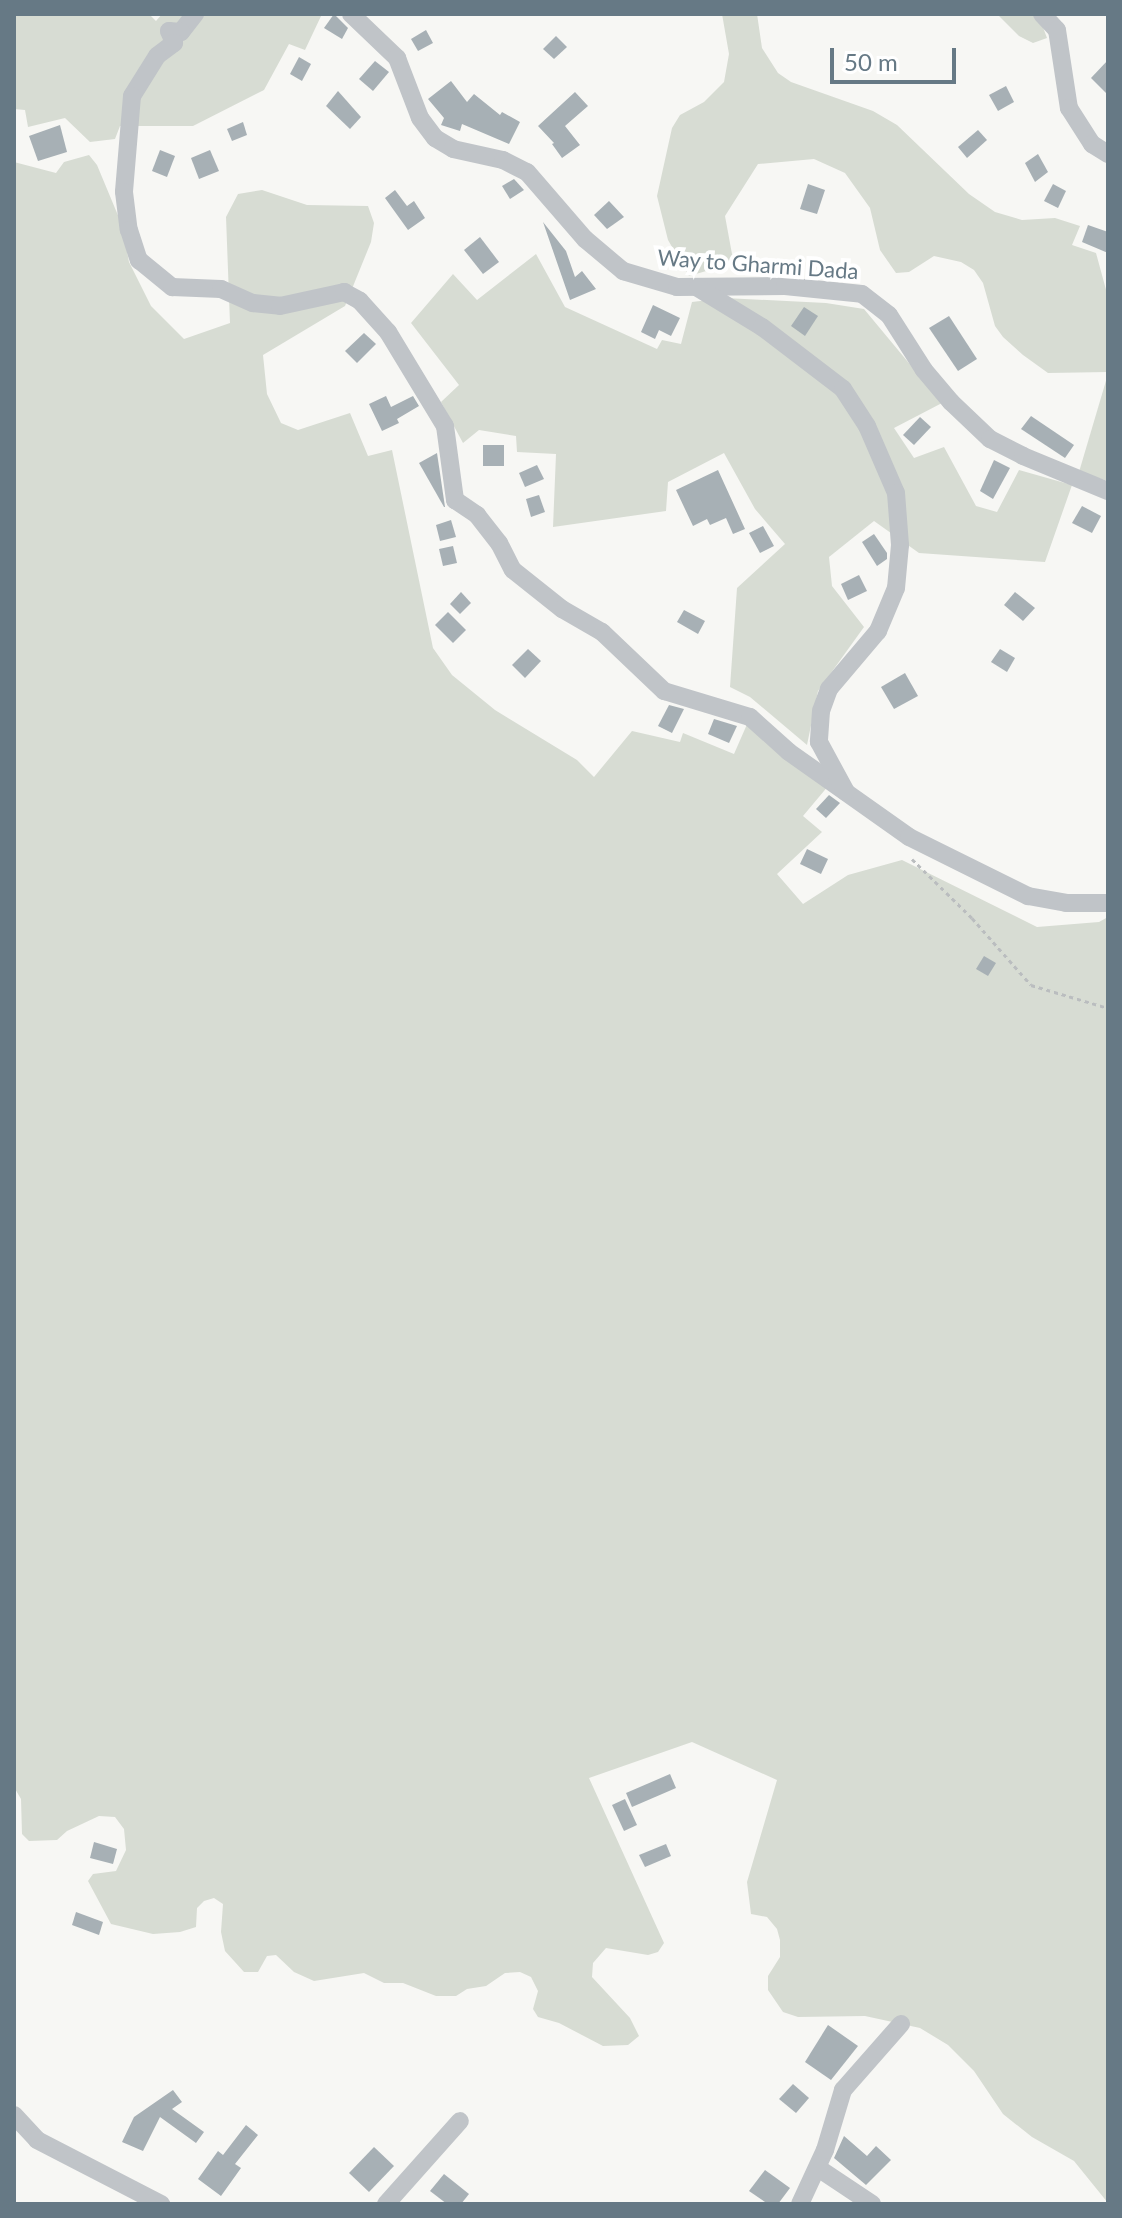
<!DOCTYPE html>
<html>
<head>
<meta charset="utf-8">
<style>
	body { margin:0 }
	#map { position:relative; width:1122px; height:2218px; overflow:hidden; background:#f7f7f4; font-family:Lato,sans-serif }
	div>[style] { position:absolute }
	.green>* { inset:0; background:#d7dcd3 }
	.building>* { inset:0; background:#a7b0b5 }
	.path>* { height:3px; margin-top:-1.5px; transform-origin:0; background:repeating-linear-gradient(90deg,#babdbf 0 4px,transparent 0 8px) }
	.minor>* { height:18px; margin:-9px; padding:0 9px; transform-origin:9px; border-radius:9px; background:#c0c4c8 }
	span { translate:-50% -50%; white-space:nowrap; text-align:center; line-height:1.15; -webkit-text-stroke:8px #fff; paint-order:stroke }
	.street-label { font-size:22px; color:#667985 }
	.frame { position:absolute; inset:0; border:16px solid #667985; pointer-events:none }
	.scale { position:absolute; left:830px; top:48px; width:126px; height:36px; box-sizing:border-box; border:4px solid #667985; border-top:0; padding-left:10px; font-size:24px; line-height:28px; white-space:nowrap; color:#667985; -webkit-text-stroke:6px #fff; paint-order:stroke }
</style>
</head>
<body>
<div id="map">
	<div class="green">
		<i style="clip-path:polygon(14px 14px,149px 14px,156px 21px,162px 14px,322px 14px,305px 50px,289px 44px,264px 90px,193px 126px,120px 126px,115px 139px,90px 142px,65px 118px,28px 127px,25px 110px,14px 109px)"></i>
		<i style="clip-path:polygon(722px 14px,757px 14px,762px 48px,778px 73px,791px 82px,873px 111px,897px 125px,969px 194px,995px 212px,1022px 220px,1055px 218px,1080px 226px,1072px 245px,1096px 253px,1108px 297px,1108px 372px,1048px 373px,1023px 355px,1003px 337px,995px 326px,983px 283px,974px 270px,961px 262px,934px 256px,909px 272px,896px 273px,880px 250px,870px 208px,845px 173px,814px 159px,758px 164px,725px 216px,732px 254px,744px 260px,689px 276px,668px 240px,657px 196px,672px 128px,680px 115px,704px 102px,724px 82px,729px 54px)"></i>
		<i style="clip-path:polygon(997px 14px,1038px 14px,1047px 38px,1033px 43px,1019px 36px)"></i>
		<i style="clip-path:polygon(89px 155px,97px 165px,122px 225px,129px 262px,151px 306px,184px 339px,230px 323px,226px 217px,238px 194px,262px 190px,307px 205px,368px 206px,374px 223px,371px 242px,345px 306px,263px 355px,267px 394px,281px 423px,298px 430px,350px 413px,368px 456px,392px 450px,433px 648px,452px 675px,495px 710px,577px 760px,594px 777px,632px 731px,680px 742px,683px 733px,734px 754px,748px 722px,829px 785px,803px 816px,822px 832px,777px 874px,803px 904px,848px 875px,902px 860px,1037px 927px,1099px 922px,1108px 917px,1108px 2203px,1074px 2161px,1032px 2137px,1003px 2114px,974px 2071px,948px 2045px,920px 2028px,865px 2016px,798px 2017px,783px 2012px,768px 1990px,768px 1976px,780px 1957px,780px 1940px,777px 1929px,767px 1917px,751px 1914px,747px 1882px,777px 1780px,692px 1742px,589px 1778px,664px 1943px,658px 1952px,648px 1955px,606px 1948px,593px 1963px,592px 1977px,630px 2018px,639px 2036px,628px 2045px,603px 2046px,559px 2023px,538px 2017px,533px 2009px,538px 1991px,531px 1977px,520px 1972px,505px 1973px,486px 1986px,467px 1989px,456px 1996px,436px 1996px,403px 1983px,384px 1983px,364px 1973px,314px 1981px,294px 1972px,276px 1955px,267px 1956px,258px 1972px,244px 1972px,225px 1951px,221px 1932px,223px 1904px,214px 1898px,204px 1901px,197px 1908px,196px 1927px,180px 1932px,153px 1934px,111px 1924px,88px 1881px,93px 1874px,116px 1871px,126px 1850px,124px 1829px,115px 1817px,99px 1816px,67px 1831px,57px 1840px,29px 1841px,22px 1834px,21px 1799px,14px 1787px,14px 162px,56px 173px,64px 162px)"></i>
		<i style="clip-path:polygon(536px 254px,565px 307px,657px 349px,662px 340px,681px 344px,692px 302px,725px 298px,826px 303px,864px 309px,942px 403px,894px 428px,914px 458px,944px 447px,976px 506px,997px 512px,1019px 470px,1072px 485px,1045px 562px,919px 553px,874px 521px,829px 557px,832px 586px,864px 627px,818px 691px,807px 745px,750px 697px,730px 687px,737px 588px,785px 544px,755px 509px,724px 453px,668px 482px,666px 511px,553px 527px,556px 454px,517px 452px,516px 436px,479px 430px,463px 443px,441px 402px,459px 385px,411px 323px,453px 274px,477px 300px)"></i>
		<i style="clip-path:polygon(1108px 374px,1108px 481px,1079px 472px)"></i>
	</div>
	<div class="building">
		<i style="clip-path:polygon(334px 14px,348px 28px,342px 39px,324px 28px)"></i>
		<i style="clip-path:polygon(426px 30px,433px 43px,418px 51px,411px 39px)"></i>
		<i style="clip-path:polygon(556px 36px,567px 47px,554px 59px,543px 49px)"></i>
		<i style="clip-path:polygon(299px 57px,311px 64px,302px 81px,290px 74px)"></i>
		<i style="clip-path:polygon(1108px 60px,1108px 95px,1091px 78px)"></i>
		<i style="clip-path:polygon(375px 61px,389px 72px,373px 91px,359px 79px)"></i>
		<i style="clip-path:polygon(451px 81px,467px 102px,474px 94px,500px 115px,502px 112px,520px 122px,509px 144px,462px 124px,460px 131px,441px 125px,444px 118px,428px 99px)"></i>
		<i style="clip-path:polygon(1006px 86px,1014px 102px,998px 111px,989px 95px)"></i>
		<i style="clip-path:polygon(338px 91px,361px 117px,350px 129px,326px 106px)"></i>
		<i style="clip-path:polygon(575px 92px,588px 106px,565px 126px,580px 145px,562px 158px,552px 144px,554px 143px,538px 126px)"></i>
		<i style="clip-path:polygon(243px 122px,247px 135px,232px 141px,227px 129px)"></i>
		<i style="clip-path:polygon(60px 125px,67px 152px,38px 161px,29px 136px)"></i>
		<i style="clip-path:polygon(978px 130px,987px 140px,967px 158px,958px 147px)"></i>
		<i style="clip-path:polygon(160px 150px,175px 156px,167px 177px,152px 171px)"></i>
		<i style="clip-path:polygon(210px 150px,219px 171px,199px 179px,191px 158px)"></i>
		<i style="clip-path:polygon(1038px 154px,1048px 172px,1035px 182px,1025px 163px)"></i>
		<i style="clip-path:polygon(514px 179px,524px 190px,510px 199px,502px 186px)"></i>
		<i style="clip-path:polygon(808px 184px,825px 190px,817px 214px,800px 209px)"></i>
		<i style="clip-path:polygon(1053px 184px,1066px 191px,1058px 208px,1044px 201px)"></i>
		<i style="clip-path:polygon(395px 190px,407px 206px,414px 201px,425px 218px,408px 230px,385px 198px)"></i>
		<i style="clip-path:polygon(609px 201px,624px 217px,607px 229px,594px 215px)"></i>
		<i style="clip-path:polygon(543px 222px,566px 251px,575px 277px,582px 271px,596px 289px,570px 300px)"></i>
		<i style="clip-path:polygon(1088px 225px,1108px 232px,1108px 253px,1082px 242px)"></i>
		<i style="clip-path:polygon(480px 237px,499px 262px,483px 274px,464px 250px)"></i>
		<i style="clip-path:polygon(653px 305px,680px 318px,671px 336px,659px 330px,655px 339px,641px 332px)"></i>
		<i style="clip-path:polygon(804px 307px,818px 316px,805px 336px,791px 326px)"></i>
		<i style="clip-path:polygon(949px 316px,977px 359px,958px 371px,929px 328px)"></i>
		<i style="clip-path:polygon(364px 333px,376px 344px,357px 363px,345px 351px)"></i>
		<i style="clip-path:polygon(386px 396px,391px 407px,413px 396px,419px 406px,397px 419px,399px 423px,382px 431px,369px 404px)"></i>
		<i style="clip-path:polygon(1031px 416px,1074px 445px,1065px 458px,1021px 429px)"></i>
		<i style="clip-path:polygon(920px 417px,931px 427px,914px 445px,903px 435px)"></i>
		<i style="clip-path:polygon(483px 445px,504px 445px,504px 466px,483px 466px)"></i>
		<i style="clip-path:polygon(437px 453px,445px 507px,444px 507px,419px 463px)"></i>
		<i style="clip-path:polygon(994px 460px,1010px 468px,993px 499px,980px 491px)"></i>
		<i style="clip-path:polygon(537px 465px,544px 479px,525px 487px,519px 473px)"></i>
		<i style="clip-path:polygon(718px 470px,745px 529px,733px 534px,726px 518px,710px 525px,707px 519px,693px 526px,676px 490px)"></i>
		<i style="clip-path:polygon(539px 495px,545px 512px,531px 517px,526px 499px)"></i>
		<i style="clip-path:polygon(1082px 506px,1101px 516px,1092px 533px,1072px 523px)"></i>
		<i style="clip-path:polygon(451px 520px,456px 537px,440px 541px,436px 525px)"></i>
		<i style="clip-path:polygon(763px 526px,774px 546px,760px 553px,749px 533px)"></i>
		<i style="clip-path:polygon(874px 534px,887px 553px,887px 559px,877px 566px,862px 542px)"></i>
		<i style="clip-path:polygon(453px 546px,457px 563px,443px 566px,439px 549px)"></i>
		<i style="clip-path:polygon(859px 575px,867px 591px,848px 600px,841px 584px)"></i>
		<i style="clip-path:polygon(461px 592px,471px 603px,460px 614px,450px 604px)"></i>
		<i style="clip-path:polygon(1015px 592px,1035px 608px,1023px 621px,1004px 605px)"></i>
		<i style="clip-path:polygon(684px 610px,705px 621px,698px 634px,677px 622px)"></i>
		<i style="clip-path:polygon(448px 612px,466px 630px,453px 643px,435px 625px)"></i>
		<i style="clip-path:polygon(528px 649px,541px 661px,525px 678px,512px 665px)"></i>
		<i style="clip-path:polygon(1000px 649px,1015px 658px,1007px 672px,991px 662px)"></i>
		<i style="clip-path:polygon(905px 673px,918px 696px,894px 709px,881px 687px)"></i>
		<i style="clip-path:polygon(669px 705px,684px 709px,672px 733px,658px 726px)"></i>
		<i style="clip-path:polygon(714px 719px,737px 726px,729px 743px,708px 734px)"></i>
		<i style="clip-path:polygon(829px 795px,840px 803px,826px 818px,816px 809px)"></i>
		<i style="clip-path:polygon(807px 849px,828px 859px,821px 874px,800px 864px)"></i>
		<i style="clip-path:polygon(984px 956px,996px 963px,988px 976px,976px 969px)"></i>
		<i style="clip-path:polygon(670px 1774px,676px 1788px,632px 1807px,626px 1793px)"></i>
		<i style="clip-path:polygon(625px 1799px,637px 1825px,624px 1831px,612px 1805px)"></i>
		<i style="clip-path:polygon(94px 1842px,117px 1849px,113px 1864px,90px 1858px)"></i>
		<i style="clip-path:polygon(666px 1844px,671px 1856px,645px 1867px,639px 1855px)"></i>
		<i style="clip-path:polygon(76px 1912px,103px 1922px,99px 1935px,72px 1925px)"></i>
		<i style="clip-path:polygon(828px 2025px,858px 2046px,831px 2080px,805px 2062px)"></i>
		<i style="clip-path:polygon(793px 2084px,809px 2098px,796px 2113px,779px 2099px)"></i>
		<i style="clip-path:polygon(173px 2090px,182px 2102px,172px 2109px,204px 2132px,196px 2143px,160px 2117px,143px 2151px,122px 2142px,134px 2117px)"></i>
		<i style="clip-path:polygon(246px 2125px,258px 2135px,235px 2164px,241px 2168px,221px 2196px,198px 2179px,218px 2151px,223px 2155px)"></i>
		<i style="clip-path:polygon(844px 2136px,867px 2156px,876px 2146px,891px 2160px,866px 2185px,834px 2158px)"></i>
		<i style="clip-path:polygon(374px 2147px,394px 2166px,369px 2192px,349px 2173px)"></i>
		<i style="clip-path:polygon(765px 2170px,790px 2188px,778px 2204px,768px 2204px,749px 2191px)"></i>
		<i style="clip-path:polygon(444px 2174px,469px 2194px,461px 2204px,447px 2204px,430px 2191px)"></i>
	</div>
	<div class="path">
		<i style="left:912px;top:859px;width:84px;rotate:44.5deg"></i>
		<i style="left:972px;top:918px;width:89px;rotate:48.6deg"></i>
		<i style="left:1031px;top:985px;width:80px;rotate:16.6deg"></i>
	</div>
	<div class="minor">
		<i style="left:195px;top:14px;width:23px;rotate:128deg"></i>
		<i style="left:181px;top:32px;width:12px;rotate:-175deg"></i>
		<i style="left:169px;top:31px;width:13px;rotate:67deg"></i>
		<i style="left:174px;top:43px;width:21px;rotate:143deg"></i>
		<i style="left:157px;top:56px;width:47px;rotate:122deg"></i>
		<i style="left:132px;top:96px;width:96px;rotate:94.8deg"></i>
		<i style="left:124px;top:192px;width:38px;rotate:83deg"></i>
		<i style="left:129px;top:230px;width:32px;rotate:72deg"></i>
		<i style="left:139px;top:260px;width:43px;rotate:39.3deg"></i>
		<i style="left:172px;top:287px;width:49px;rotate:2.3deg"></i>
		<i style="left:221px;top:289px;width:35px;rotate:24deg"></i>
		<i style="left:253px;top:303px;width:27px;rotate:6deg"></i>
		<i style="left:280px;top:306px;width:66px;rotate:-12.3deg"></i>
		<i style="left:344px;top:292px;width:18px;rotate:29deg"></i>
		<i style="left:360px;top:301px;width:42px;rotate:47.9deg"></i>
		<i style="left:388px;top:332px;width:110px;rotate:58.8deg"></i>
		<i style="left:445px;top:426px;width:75px;rotate:82.3deg"></i>
		<i style="left:455px;top:500px;width:27px;rotate:34deg"></i>
		<i style="left:477px;top:515px;width:36px;rotate:52deg"></i>
		<i style="left:499px;top:543px;width:30px;rotate:63deg"></i>
		<i style="left:513px;top:570px;width:63px;rotate:38.5deg"></i>
		<i style="left:562px;top:609px;width:46px;rotate:29.9deg"></i>
		<i style="left:602px;top:632px;width:86px;rotate:43.6deg"></i>
		<i style="left:664px;top:691px;width:90px;rotate:16.8deg"></i>
		<i style="left:750px;top:717px;width:52px;rotate:41.9deg"></i>
		<i style="left:789px;top:752px;width:147px;rotate:35.3deg"></i>
		<i style="left:909px;top:837px;width:133px;rotate:26.4deg"></i>
		<i style="left:1028px;top:896px;width:39px;rotate:10deg"></i>
		<i style="left:1066px;top:903px;width:42px"></i>
		<i style="left:351px;top:14px;width:64px;rotate:43.7deg"></i>
		<i style="left:397px;top:58px;width:64px;rotate:69deg"></i>
		<i style="left:420px;top:118px;width:25px;rotate:53deg"></i>
		<i style="left:435px;top:138px;width:21px;rotate:31deg"></i>
		<i style="left:453px;top:149px;width:51px;rotate:12.4deg"></i>
		<i style="left:503px;top:160px;width:27px;rotate:27deg"></i>
		<i style="left:527px;top:172px;width:89px;rotate:49.1deg"></i>
		<i style="left:585px;top:239px;width:50px;rotate:40.1deg"></i>
		<i style="left:623px;top:271px;width:56px;rotate:16.5deg"></i>
		<i style="left:677px;top:287px;width:108px;rotate:-0.5deg"></i>
		<i style="left:785px;top:286px;width:77px;rotate:5.9deg"></i>
		<i style="left:862px;top:294px;width:34px;rotate:38deg"></i>
		<i style="left:889px;top:315px;width:65px;rotate:57.5deg"></i>
		<i style="left:924px;top:370px;width:42px;rotate:49.8deg"></i>
		<i style="left:951px;top:402px;width:54px;rotate:43.5deg"></i>
		<i style="left:990px;top:439px;width:37px;rotate:27deg"></i>
		<i style="left:1023px;top:456px;width:92px;rotate:22.4deg"></i>
		<i style="left:1042px;top:14px;width:22px;rotate:47deg"></i>
		<i style="left:1057px;top:30px;width:79px;rotate:81.3deg"></i>
		<i style="left:1069px;top:108px;width:43px;rotate:57.4deg"></i>
		<i style="left:1092px;top:144px;width:19px;rotate:32deg"></i>
		<i style="left:698px;top:288px;width:75px;rotate:31.4deg"></i>
		<i style="left:762px;top:327px;width:102px;rotate:37.4deg"></i>
		<i style="left:843px;top:389px;width:44px;rotate:57deg"></i>
		<i style="left:867px;top:426px;width:73px;rotate:66.6deg"></i>
		<i style="left:896px;top:493px;width:52px;rotate:85.6deg"></i>
		<i style="left:900px;top:545px;width:43px;rotate:95.3deg"></i>
		<i style="left:896px;top:588px;width:47px;rotate:112.7deg"></i>
		<i style="left:878px;top:631px;width:76px;rotate:130.2deg"></i>
		<i style="left:829px;top:689px;width:23px;rotate:110deg"></i>
		<i style="left:821px;top:711px;width:31px;rotate:94deg"></i>
		<i style="left:819px;top:742px;width:57px;rotate:61.6deg"></i>
		<i style="left:14px;top:2115px;width:34px;rotate:47deg"></i>
		<i style="left:37px;top:2140px;width:140px;rotate:27.3deg"></i>
		<i style="left:818px;top:2168px;width:65px;rotate:33.7deg"></i>
		<i style="left:386px;top:2204px;width:111px;rotate:-48.3deg"></i>
		<i style="left:800px;top:2204px;width:60px;rotate:-65.2deg"></i>
		<i style="left:825px;top:2150px;width:63px;rotate:-73.3deg"></i>
		<i style="left:843px;top:2090px;width:88px;rotate:-48.7deg"></i>
	</div>
	<div class="street-label">
		<span style="left:758px;top:264px;rotate:4deg">Way to Gharmi Dada</span>
	</div>
	<div class="frame"></div>
	<div class="scale">50 m</div>
</div>
</body>
</html>
